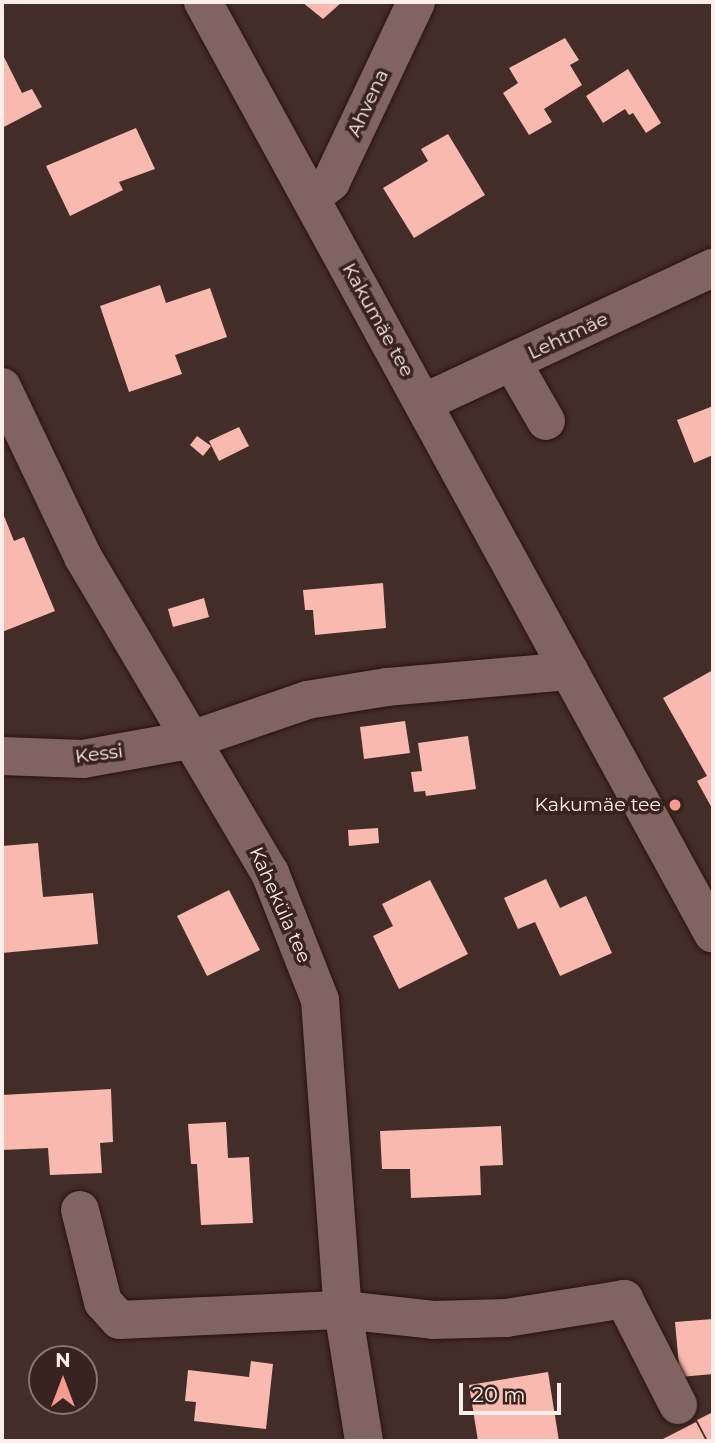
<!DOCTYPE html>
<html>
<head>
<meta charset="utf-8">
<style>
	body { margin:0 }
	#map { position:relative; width:715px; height:1443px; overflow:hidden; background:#442c28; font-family:Montserrat,sans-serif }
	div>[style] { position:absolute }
	.building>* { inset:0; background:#f8b9b1 }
	.roads { filter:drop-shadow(0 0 2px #291311) drop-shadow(0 0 2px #291311) }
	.minor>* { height:38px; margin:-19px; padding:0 19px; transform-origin:19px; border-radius:19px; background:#806460 }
	.dots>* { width:19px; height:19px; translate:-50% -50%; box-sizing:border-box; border:4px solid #39221f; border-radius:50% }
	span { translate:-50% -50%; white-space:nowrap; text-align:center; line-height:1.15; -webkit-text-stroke:7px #39221f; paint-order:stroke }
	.street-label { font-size:19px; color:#feeeeb }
	.poi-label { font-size:19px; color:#feeeeb }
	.right { translate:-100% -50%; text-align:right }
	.frame { position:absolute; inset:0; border:4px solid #feeeeb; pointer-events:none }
	.north { position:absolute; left:28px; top:1345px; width:70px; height:70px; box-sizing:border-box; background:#39221f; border:2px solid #887471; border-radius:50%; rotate:0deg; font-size:19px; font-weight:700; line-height:28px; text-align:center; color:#feeeeb }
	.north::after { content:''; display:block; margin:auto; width:24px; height:32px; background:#f59c91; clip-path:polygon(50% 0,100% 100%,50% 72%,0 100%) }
	.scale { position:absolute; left:459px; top:1383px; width:102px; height:32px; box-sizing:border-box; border:4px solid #feeeeb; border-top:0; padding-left:9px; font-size:21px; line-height:24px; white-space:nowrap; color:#feeeeb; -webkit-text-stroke:5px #39221f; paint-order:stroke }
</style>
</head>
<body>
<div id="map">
	<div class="building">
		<i style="clip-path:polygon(302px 2px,342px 2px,323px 19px)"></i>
		<i style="clip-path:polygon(565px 38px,579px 60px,570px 65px,582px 85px,544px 109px,552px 122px,529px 135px,503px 93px,518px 83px,509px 68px)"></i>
		<i style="clip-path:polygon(2px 53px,22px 93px,32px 89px,42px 107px,2px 128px)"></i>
		<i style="clip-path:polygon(628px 69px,661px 123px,646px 133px,633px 113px,629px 115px,625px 109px,603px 123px,586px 96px)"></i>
		<i style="clip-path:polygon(136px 128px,155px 169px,119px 182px,123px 190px,70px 216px,46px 166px)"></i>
		<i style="clip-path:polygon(448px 134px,485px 195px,414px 238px,383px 188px,428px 161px,421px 149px)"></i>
		<i style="clip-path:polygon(160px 285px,166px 303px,210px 288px,227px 337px,175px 355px,182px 374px,129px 392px,100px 306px)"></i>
		<i style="clip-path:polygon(713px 406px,713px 455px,694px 463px,677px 420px)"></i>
		<i style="clip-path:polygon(239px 427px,249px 446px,219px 461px,209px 441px)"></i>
		<i style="clip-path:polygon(197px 436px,211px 446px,203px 456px,190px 445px)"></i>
		<i style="clip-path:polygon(2px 511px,14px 541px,24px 537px,55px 611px,2px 632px)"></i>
		<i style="clip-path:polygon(383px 583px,386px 628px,315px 635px,313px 610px,305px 610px,303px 590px)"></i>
		<i style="clip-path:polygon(204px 598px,209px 617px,173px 627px,168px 609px)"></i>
		<i style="clip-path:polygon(713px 670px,713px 810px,697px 781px,707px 776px,663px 698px)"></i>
		<i style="clip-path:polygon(405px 721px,410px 753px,364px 759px,360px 727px)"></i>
		<i style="clip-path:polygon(468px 736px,476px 789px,426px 796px,425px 791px,414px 792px,411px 772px,422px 771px,418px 743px)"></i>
		<i style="clip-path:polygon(378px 828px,379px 843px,349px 846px,348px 830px)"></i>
		<i style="clip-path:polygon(38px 843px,43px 897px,93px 893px,98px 944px,2px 953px,2px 846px)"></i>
		<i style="clip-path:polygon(546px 879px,560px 908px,586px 896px,612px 953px,560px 976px,535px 922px,518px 929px,504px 898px)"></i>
		<i style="clip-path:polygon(430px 880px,468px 954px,399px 989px,373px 936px,393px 926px,382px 904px)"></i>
		<i style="clip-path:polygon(229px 890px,260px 950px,207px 976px,177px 916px)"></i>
		<i style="clip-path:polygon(111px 1089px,113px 1142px,100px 1143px,102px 1173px,50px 1175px,48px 1148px,2px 1150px,2px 1095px)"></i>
		<i style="clip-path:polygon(226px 1122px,228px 1158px,249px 1157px,253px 1223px,201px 1225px,197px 1164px,191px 1164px,188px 1124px)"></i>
		<i style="clip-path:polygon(501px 1126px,503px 1165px,480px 1166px,481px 1195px,411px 1198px,410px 1169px,382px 1169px,380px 1131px)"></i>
		<i style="clip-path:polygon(713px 1319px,713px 1374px,680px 1377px,675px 1322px)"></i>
		<i style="clip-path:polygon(251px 1361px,273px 1364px,266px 1429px,194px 1421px,196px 1402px,185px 1401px,188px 1370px,249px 1377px)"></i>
		<i style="clip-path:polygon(548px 1372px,559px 1441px,478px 1441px,469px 1385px)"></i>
		<i style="clip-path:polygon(713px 1412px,713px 1441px,708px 1441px,697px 1420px)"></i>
		<i style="clip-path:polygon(696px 1422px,706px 1441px,659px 1441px)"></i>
	</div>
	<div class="roads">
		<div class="minor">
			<i style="left:203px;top:2px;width:1062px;rotate:61.31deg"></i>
			<i style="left:311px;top:198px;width:26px;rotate:-39deg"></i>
			<i style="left:331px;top:182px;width:199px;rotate:-64.7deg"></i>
			<i style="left:512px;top:362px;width:68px;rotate:60deg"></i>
			<i style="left:2px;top:387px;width:188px;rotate:64.5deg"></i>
			<i style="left:83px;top:557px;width:367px;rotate:59.4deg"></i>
			<i style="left:270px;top:873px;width:136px;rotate:68.5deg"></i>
			<i style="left:320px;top:1000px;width:311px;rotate:85.8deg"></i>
			<i style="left:343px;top:1310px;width:133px;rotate:80.9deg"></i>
			<i style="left:423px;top:403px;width:320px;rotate:-25deg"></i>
			<i style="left:2px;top:756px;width:81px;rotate:2.1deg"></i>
			<i style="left:83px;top:759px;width:113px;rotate:-10.2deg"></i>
			<i style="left:194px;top:739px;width:120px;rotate:-19deg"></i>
			<i style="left:307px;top:700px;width:81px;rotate:-9.2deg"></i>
			<i style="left:387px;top:687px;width:183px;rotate:-5deg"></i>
			<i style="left:80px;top:1210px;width:95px;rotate:76deg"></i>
			<i style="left:103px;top:1302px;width:24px;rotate:48deg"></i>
			<i style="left:119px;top:1320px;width:224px;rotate:-2.6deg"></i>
			<i style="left:343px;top:1310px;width:91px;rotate:6.3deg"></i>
			<i style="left:433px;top:1320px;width:73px;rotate:-1.6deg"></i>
			<i style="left:506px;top:1318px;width:120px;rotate:-9.1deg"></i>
			<i style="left:624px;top:1299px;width:119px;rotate:63deg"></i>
		</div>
	</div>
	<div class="dots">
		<i style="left:675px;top:805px;background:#f59c91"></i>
	</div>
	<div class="street-label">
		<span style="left:368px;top:103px;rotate:-65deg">Ahvena</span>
		<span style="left:378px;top:320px;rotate:61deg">Kakumäe tee</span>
		<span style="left:568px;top:336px;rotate:-25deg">Lehtmäe</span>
		<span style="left:99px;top:754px;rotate:-7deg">Kessi</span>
		<span style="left:280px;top:905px;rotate:66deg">Kaheküla tee</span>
	</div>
	<div class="poi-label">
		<span class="right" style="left:661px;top:805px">Kakumäe tee</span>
	</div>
	<div class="frame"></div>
	<div class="north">N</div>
	<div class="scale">20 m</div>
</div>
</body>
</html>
